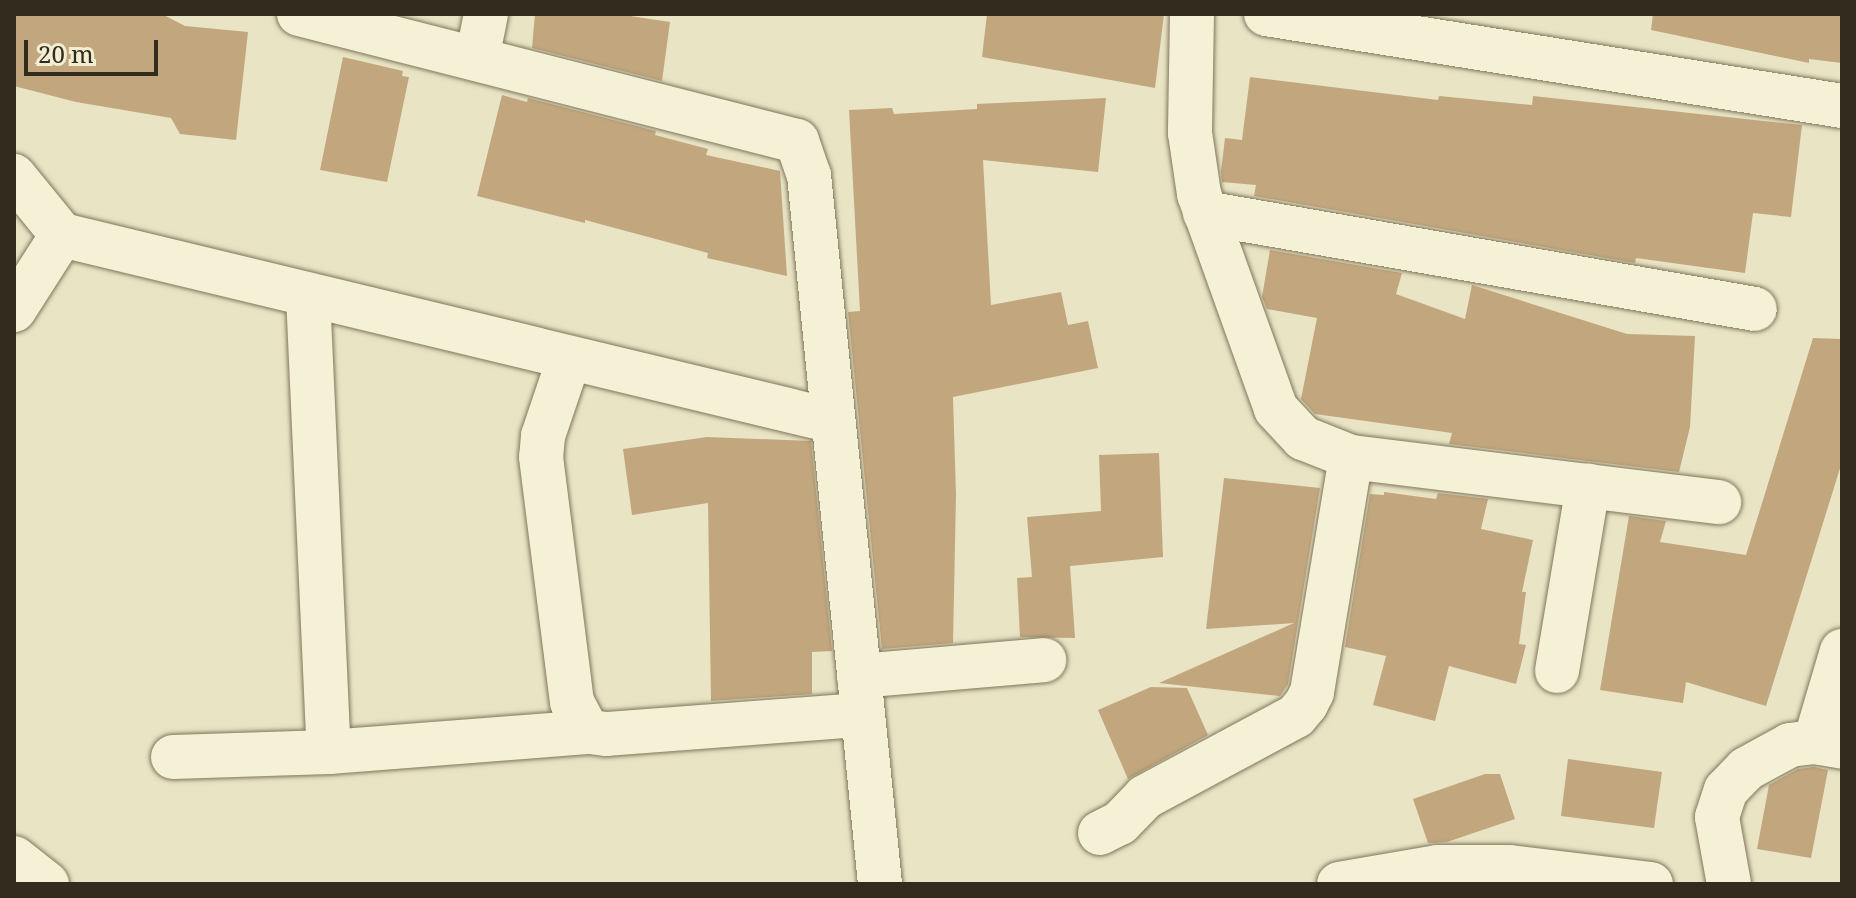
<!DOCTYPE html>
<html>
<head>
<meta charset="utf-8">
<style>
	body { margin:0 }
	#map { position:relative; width:1856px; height:898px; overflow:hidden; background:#e8e4c4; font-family:"Noto Serif",serif }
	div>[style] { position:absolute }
	.building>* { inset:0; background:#c2a77e }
	.roads { filter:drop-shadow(0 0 2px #81765c) drop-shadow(0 0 2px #81765c) }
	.minor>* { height:44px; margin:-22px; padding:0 22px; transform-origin:22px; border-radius:22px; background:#f4f1d6 }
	span { translate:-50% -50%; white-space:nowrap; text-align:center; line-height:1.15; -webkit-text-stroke:6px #f1eed2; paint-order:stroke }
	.frame { position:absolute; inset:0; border:16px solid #322c1f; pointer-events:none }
	.scale { position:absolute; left:24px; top:40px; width:134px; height:36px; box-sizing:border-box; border:4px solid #322c1f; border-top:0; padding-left:10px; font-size:24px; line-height:28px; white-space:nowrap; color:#322c1f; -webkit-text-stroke:6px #f1eed2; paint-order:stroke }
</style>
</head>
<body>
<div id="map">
	<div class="building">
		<i style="clip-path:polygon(14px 14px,162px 14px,185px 26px,248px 32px,236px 140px,180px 134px,171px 118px,76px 102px,14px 86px)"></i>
		<i style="clip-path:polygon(535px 14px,617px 14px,670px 22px,662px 81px,532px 48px)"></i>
		<i style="clip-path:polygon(987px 14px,1164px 14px,1155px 88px,982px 57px)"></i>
		<i style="clip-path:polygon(1653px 14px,1842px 14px,1842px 63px,1809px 59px,1809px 63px,1651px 30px)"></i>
		<i style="clip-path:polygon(343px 57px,403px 71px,402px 76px,409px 77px,387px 182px,320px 170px)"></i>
		<i style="clip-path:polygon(1250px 77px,1438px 100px,1439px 96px,1532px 105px,1533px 96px,1802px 125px,1791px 217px,1753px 213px,1745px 273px,1636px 258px,1635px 263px,1254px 196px,1256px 185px,1222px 182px,1221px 171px,1225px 138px,1242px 140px)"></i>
		<i style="clip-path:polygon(502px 95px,527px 102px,528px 98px,656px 131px,655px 135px,708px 149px,706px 155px,780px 171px,787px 276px,707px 258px,708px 253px,585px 220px,585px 223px,477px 196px)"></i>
		<i style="clip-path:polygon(1106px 98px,1098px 172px,983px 160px,991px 305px,1061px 292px,1068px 325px,1088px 321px,1098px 368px,953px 397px,956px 495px,953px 643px,882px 649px,848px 312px,860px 311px,849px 110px,892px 108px,894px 114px,977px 109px,977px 104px)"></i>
		<i style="clip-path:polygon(1270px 250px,1402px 273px,1396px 294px,1465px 319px,1472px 285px,1627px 334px,1695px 336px,1690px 427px,1679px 472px,1449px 444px,1452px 433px,1315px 414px,1301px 399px,1317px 318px,1267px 309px,1262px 297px)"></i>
		<i style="clip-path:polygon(1813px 338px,1842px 339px,1842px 462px,1766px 706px,1686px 682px,1683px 703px,1600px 690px,1629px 516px,1666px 521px,1660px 542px,1746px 555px)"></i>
		<i style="clip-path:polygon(707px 437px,811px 441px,832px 651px,812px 652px,812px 694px,711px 701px,708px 503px,632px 515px,623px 449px)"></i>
		<i style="clip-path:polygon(1159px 453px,1163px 557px,1070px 566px,1075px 638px,1020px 637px,1017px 578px,1032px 577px,1027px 517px,1101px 511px,1099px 455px)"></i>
		<i style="clip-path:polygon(1224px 478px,1320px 488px,1288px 684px,1280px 696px,1159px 683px,1294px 623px,1206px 629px)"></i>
		<i style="clip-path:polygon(1384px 492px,1436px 499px,1438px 493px,1488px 499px,1481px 529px,1533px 540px,1522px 592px,1526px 592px,1519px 644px,1526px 645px,1516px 684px,1449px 666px,1435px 721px,1373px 705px,1386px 656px,1345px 647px,1370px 494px,1384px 495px)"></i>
		<i style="clip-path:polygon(1151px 687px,1187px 688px,1208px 735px,1128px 779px,1098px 710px)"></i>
		<i style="clip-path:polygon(1568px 759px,1662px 772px,1654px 828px,1561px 816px)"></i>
		<i style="clip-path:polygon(1814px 767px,1828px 770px,1811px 858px,1757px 849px,1769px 785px,1798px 769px)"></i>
		<i style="clip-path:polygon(1485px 774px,1500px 774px,1515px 819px,1447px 842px,1428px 843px,1413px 799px)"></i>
	</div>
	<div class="roads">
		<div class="minor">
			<i style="left:299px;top:14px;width:514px;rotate:14.31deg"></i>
			<i style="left:797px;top:141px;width:36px;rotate:71deg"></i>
			<i style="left:809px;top:175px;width:713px;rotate:84.28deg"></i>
			<i style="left:1192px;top:14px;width:119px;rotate:91deg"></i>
			<i style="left:1190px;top:133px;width:62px;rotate:81.6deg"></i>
			<i style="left:1199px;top:194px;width:228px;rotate:70.3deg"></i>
			<i style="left:1276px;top:409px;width:40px;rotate:47deg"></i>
			<i style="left:1303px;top:438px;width:52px;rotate:21.6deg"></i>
			<i style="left:1351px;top:457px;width:371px;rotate:7deg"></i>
			<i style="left:1266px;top:14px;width:583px;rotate:9.07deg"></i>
			<i style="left:477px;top:59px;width:46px;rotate:-78.7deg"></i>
			<i style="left:14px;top:176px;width:76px;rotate:50.9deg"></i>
			<i style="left:62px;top:235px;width:89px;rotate:122.6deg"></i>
			<i style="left:1205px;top:213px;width:558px;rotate:9.9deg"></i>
			<i style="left:62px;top:235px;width:793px;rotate:13.56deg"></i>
			<i style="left:308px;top:295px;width:457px;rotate:87.4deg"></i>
			<i style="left:569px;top:359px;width:81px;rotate:108.7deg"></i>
			<i style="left:543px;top:436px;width:21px;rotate:95deg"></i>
			<i style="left:541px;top:457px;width:247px;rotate:82.8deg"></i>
			<i style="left:572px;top:702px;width:26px;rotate:62deg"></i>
			<i style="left:584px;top:725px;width:9px;rotate:49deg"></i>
			<i style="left:590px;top:732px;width:17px;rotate:7deg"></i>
			<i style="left:607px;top:734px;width:256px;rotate:-4.3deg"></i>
			<i style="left:1557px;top:671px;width:188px;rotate:-80.5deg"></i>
			<i style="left:859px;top:676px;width:186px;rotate:-4.9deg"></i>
			<i style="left:1815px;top:742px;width:95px;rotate:-73.5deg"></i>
			<i style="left:173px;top:757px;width:156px;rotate:-1.8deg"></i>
			<i style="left:329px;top:752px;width:262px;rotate:-4.4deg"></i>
			<i style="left:1100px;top:833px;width:22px;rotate:-27deg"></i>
			<i style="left:1120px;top:823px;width:36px;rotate:-46deg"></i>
			<i style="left:1145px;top:797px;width:171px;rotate:-28.2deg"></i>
			<i style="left:1296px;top:716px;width:16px;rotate:-50deg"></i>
			<i style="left:1306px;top:704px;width:13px;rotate:-63deg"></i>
			<i style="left:1312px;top:692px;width:238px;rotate:-80.6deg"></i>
			<i style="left:14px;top:858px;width:42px;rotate:38.2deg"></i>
			<i style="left:1339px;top:884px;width:99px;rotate:-9.8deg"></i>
			<i style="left:1437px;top:867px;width:73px"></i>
			<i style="left:1510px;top:867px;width:142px;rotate:6.9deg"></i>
			<i style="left:1729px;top:884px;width:68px;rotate:-100.2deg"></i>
			<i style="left:1717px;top:817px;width:28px;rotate:-72deg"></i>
			<i style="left:1726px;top:790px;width:29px;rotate:-46deg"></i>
			<i style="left:1746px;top:769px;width:50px;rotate:-28.6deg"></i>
			<i style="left:1790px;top:745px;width:25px;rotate:-7deg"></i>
			<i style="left:1815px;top:742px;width:27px;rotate:10deg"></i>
		</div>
	</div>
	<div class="frame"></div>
	<div class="scale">20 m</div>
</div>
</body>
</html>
